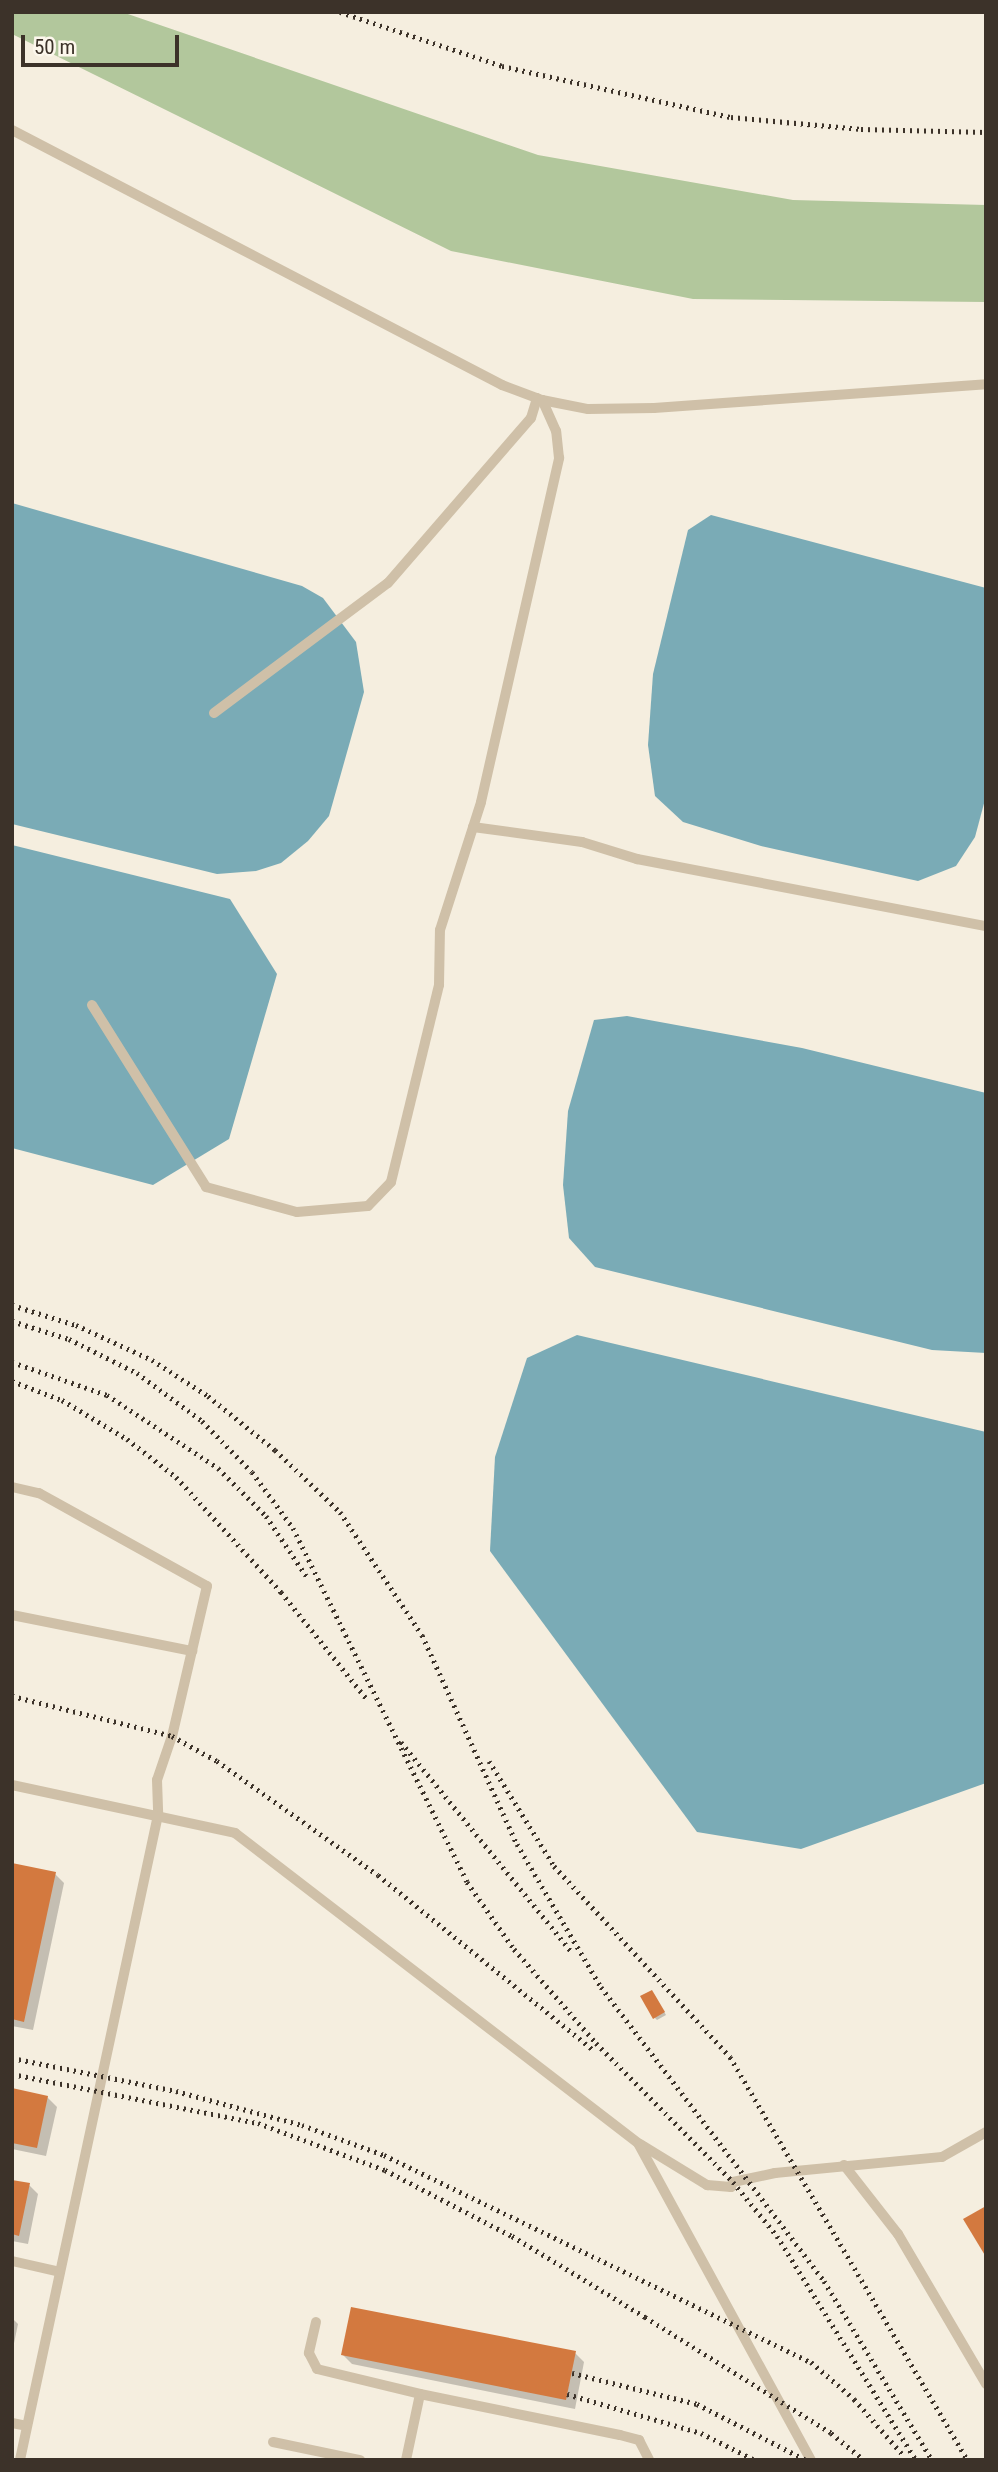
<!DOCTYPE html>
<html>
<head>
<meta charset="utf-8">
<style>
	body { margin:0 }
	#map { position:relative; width:998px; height:2472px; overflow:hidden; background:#f5eedf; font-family:"Roboto Condensed",sans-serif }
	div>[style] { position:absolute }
	.green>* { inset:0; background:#b2c79c }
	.water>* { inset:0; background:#7aabb6 }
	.shadow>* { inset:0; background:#0003 }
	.building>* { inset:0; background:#d3793f }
	.service>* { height:10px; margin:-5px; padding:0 5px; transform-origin:5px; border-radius:5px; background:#cfc0a8 }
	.rail>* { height:5px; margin-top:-2.5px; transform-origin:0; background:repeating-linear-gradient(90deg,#3c3229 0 2px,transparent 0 7px) }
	span { translate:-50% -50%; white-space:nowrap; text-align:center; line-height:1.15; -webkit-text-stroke:7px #fcf7ec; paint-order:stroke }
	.frame { position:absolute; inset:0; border:14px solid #3c3229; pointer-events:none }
	.scale { position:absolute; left:21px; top:35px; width:158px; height:32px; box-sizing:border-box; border:4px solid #3c3229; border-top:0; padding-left:9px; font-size:21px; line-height:24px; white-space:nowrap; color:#3c3229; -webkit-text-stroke:5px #fcf7ec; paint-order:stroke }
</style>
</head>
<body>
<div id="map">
	<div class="green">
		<i style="clip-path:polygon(12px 12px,122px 12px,538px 155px,793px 200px,986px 205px,986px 302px,693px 299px,451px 251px,12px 34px)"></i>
	</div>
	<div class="water">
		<i style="clip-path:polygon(12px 503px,302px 586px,323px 598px,356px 642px,364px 692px,329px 816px,308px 841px,281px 863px,256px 871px,217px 874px,12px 824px)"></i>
		<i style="clip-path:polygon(711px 515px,986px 588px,986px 796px,975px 837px,956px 866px,918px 881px,761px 846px,683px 822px,655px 796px,648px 745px,653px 674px,688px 530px)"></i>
		<i style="clip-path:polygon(12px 845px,230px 899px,277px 974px,229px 1139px,153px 1185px,12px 1148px)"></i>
		<i style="clip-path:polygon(627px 1016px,802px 1048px,986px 1093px,986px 1353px,932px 1350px,595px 1267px,569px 1238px,563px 1185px,568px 1111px,594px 1020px)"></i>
		<i style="clip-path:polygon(577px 1335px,986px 1432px,986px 1783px,801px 1849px,697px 1832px,490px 1551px,495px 1457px,527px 1358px)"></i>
	</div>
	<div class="shadow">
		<i style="clip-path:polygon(12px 1864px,55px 1874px,64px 1883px,33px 2030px,12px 2026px)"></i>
		<i style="clip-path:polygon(654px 1994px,666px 2015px,657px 2020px,655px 2018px)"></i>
		<i style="clip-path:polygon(12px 2090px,47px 2097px,57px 2107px,46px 2156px,12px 2149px)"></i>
		<i style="clip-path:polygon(12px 2182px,29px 2185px,38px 2194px,28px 2244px,12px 2241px)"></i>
		<i style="clip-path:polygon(12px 2318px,18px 2324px,12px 2353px)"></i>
		<i style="clip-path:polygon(575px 2353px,584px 2362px,575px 2409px,352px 2364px,343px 2355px)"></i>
	</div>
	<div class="building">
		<i style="clip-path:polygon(12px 1863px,56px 1872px,24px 2022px,12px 2019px)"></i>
		<i style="clip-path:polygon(652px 1990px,665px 2012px,653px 2019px,640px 1996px)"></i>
		<i style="clip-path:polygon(12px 2088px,48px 2096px,37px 2148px,12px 2143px)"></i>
		<i style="clip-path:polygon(12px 2180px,30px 2183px,19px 2236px,12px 2234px)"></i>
		<i style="clip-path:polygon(986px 2206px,986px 2257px,963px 2219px)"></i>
		<i style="clip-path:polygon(351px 2307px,576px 2351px,566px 2400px,341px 2355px)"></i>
	</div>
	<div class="service">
		<i style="left:12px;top:130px;width:552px;rotate:27.49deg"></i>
		<i style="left:502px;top:385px;width:43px;rotate:20.6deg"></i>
		<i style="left:542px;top:400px;width:47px;rotate:11.1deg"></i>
		<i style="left:588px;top:409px;width:66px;rotate:-0.9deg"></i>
		<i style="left:654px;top:408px;width:333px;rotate:-4.1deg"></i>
		<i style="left:214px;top:713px;width:217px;rotate:-36.8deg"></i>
		<i style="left:388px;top:583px;width:218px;rotate:-49.1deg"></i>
		<i style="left:531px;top:418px;width:21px;rotate:-73deg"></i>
		<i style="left:473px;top:827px;width:110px;rotate:7.8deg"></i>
		<i style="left:582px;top:842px;width:58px;rotate:17.2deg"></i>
		<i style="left:637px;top:859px;width:355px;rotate:10.9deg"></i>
		<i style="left:92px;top:1005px;width:215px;rotate:57.9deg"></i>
		<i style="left:206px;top:1187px;width:94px;rotate:15.4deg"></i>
		<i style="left:297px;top:1212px;width:71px;rotate:-4.8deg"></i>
		<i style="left:368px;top:1206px;width:33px;rotate:-46deg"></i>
		<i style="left:391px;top:1182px;width:203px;rotate:-76.3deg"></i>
		<i style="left:439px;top:985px;width:55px;rotate:-89deg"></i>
		<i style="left:440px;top:930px;width:134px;rotate:-72.2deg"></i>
		<i style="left:481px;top:802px;width:353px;rotate:-77.2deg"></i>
		<i style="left:559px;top:458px;width:27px;rotate:-96deg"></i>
		<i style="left:556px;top:431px;width:34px;rotate:-114deg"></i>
		<i style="left:12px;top:1487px;width:28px;rotate:13deg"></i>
		<i style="left:39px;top:1493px;width:192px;rotate:29deg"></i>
		<i style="left:207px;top:1586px;width:154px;rotate:103.1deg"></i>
		<i style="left:172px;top:1736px;width:46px;rotate:108.8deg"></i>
		<i style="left:157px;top:1780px;width:35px;rotate:88deg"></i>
		<i style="left:158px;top:1815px;width:660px;rotate:102.08deg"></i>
		<i style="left:12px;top:1615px;width:184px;rotate:11.3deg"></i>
		<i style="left:12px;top:1785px;width:228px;rotate:12.1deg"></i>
		<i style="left:235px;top:1833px;width:508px;rotate:37.57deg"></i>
		<i style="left:638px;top:2143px;width:361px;rotate:61.4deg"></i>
		<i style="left:640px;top:2144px;width:79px;rotate:31.5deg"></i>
		<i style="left:707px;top:2185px;width:24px;rotate:5deg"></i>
		<i style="left:731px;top:2187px;width:5px;rotate:-68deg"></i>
		<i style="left:733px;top:2182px;width:43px;rotate:-12.1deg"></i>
		<i style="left:775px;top:2173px;width:168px;rotate:-5.5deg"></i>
		<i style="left:942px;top:2157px;width:51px;rotate:-29.6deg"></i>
		<i style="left:844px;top:2165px;width:88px;rotate:52deg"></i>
		<i style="left:898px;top:2234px;width:174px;rotate:59.6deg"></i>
		<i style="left:12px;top:2261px;width:49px;rotate:12.9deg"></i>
		<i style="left:316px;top:2322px;width:32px;rotate:103deg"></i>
		<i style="left:309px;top:2353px;width:18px;rotate:63deg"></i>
		<i style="left:317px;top:2369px;width:106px;rotate:13.6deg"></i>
		<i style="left:12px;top:2423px;width:15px;rotate:11deg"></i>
		<i style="left:273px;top:2442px;width:89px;rotate:11.7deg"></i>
		<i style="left:406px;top:2460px;width:67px;rotate:-78deg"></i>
		<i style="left:420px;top:2394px;width:204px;rotate:11.6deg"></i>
		<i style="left:620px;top:2435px;width:20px;rotate:15deg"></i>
		<i style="left:639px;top:2440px;width:22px;rotate:63deg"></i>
	</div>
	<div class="rail">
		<i style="left:340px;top:12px;width:171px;rotate:18.4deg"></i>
		<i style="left:502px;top:66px;width:235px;rotate:12.6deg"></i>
		<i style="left:731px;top:117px;width:131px;rotate:5.3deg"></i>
		<i style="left:861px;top:129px;width:125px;rotate:1.4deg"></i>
		<i style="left:12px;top:1305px;width:67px;rotate:17.4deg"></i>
		<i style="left:76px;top:1325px;width:84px;rotate:24.7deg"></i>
		<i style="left:152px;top:1360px;width:67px;rotate:32.7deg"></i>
		<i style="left:208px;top:1396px;width:86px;rotate:38.9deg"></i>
		<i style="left:275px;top:1450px;width:90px;rotate:43.6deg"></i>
		<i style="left:340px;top:1512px;width:148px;rotate:56.3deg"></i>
		<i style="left:422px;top:1635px;width:230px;rotate:65.6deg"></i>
		<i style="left:517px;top:1844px;width:166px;rotate:59.6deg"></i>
		<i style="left:601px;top:1987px;width:369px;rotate:52.8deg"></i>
		<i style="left:824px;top:2281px;width:209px;rotate:58.9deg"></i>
		<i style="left:12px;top:1321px;width:60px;rotate:17.5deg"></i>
		<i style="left:69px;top:1339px;width:76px;rotate:26.6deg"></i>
		<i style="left:137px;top:1373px;width:81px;rotate:36.4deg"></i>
		<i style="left:202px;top:1421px;width:71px;rotate:45.6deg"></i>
		<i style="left:252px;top:1472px;width:69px;rotate:53.8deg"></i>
		<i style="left:293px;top:1528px;width:394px;rotate:63.8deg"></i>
		<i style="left:467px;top:1882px;width:82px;rotate:55deg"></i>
		<i style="left:514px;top:1949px;width:125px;rotate:48.9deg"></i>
		<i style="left:596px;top:2043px;width:195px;rotate:45.4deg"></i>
		<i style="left:733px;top:2182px;width:70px;rotate:50.8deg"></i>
		<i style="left:777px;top:2236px;width:264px;rotate:58.2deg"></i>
		<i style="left:12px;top:1362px;width:101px;rotate:19.2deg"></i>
		<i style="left:107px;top:1395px;width:133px;rotate:33.3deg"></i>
		<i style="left:218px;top:1468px;width:68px;rotate:45deg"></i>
		<i style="left:266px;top:1516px;width:73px;rotate:56.1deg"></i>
		<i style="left:12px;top:1381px;width:53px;rotate:20.8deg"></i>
		<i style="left:62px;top:1400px;width:76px;rotate:31deg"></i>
		<i style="left:127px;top:1439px;width:62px;rotate:37.8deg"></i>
		<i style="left:176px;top:1477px;width:156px;rotate:47.6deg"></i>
		<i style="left:281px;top:1592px;width:136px;rotate:51.3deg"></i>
		<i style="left:12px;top:1696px;width:165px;rotate:14deg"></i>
		<i style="left:172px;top:1736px;width:51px;rotate:29.1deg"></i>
		<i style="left:217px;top:1761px;width:197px;rotate:35.3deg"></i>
		<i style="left:378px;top:1875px;width:276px;rotate:39.1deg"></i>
		<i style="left:401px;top:1742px;width:269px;rotate:50.9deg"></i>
		<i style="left:489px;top:1761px;width:123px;rotate:58.2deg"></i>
		<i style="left:554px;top:1866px;width:260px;rotate:47.3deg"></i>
		<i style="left:730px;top:2057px;width:468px;rotate:59.5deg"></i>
		<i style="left:12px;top:2058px;width:167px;rotate:11.4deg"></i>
		<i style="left:176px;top:2091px;width:131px;rotate:15.1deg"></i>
		<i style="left:302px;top:2125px;width:87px;rotate:20.1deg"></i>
		<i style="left:384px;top:2155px;width:475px;rotate:25.9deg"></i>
		<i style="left:811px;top:2362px;width:57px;rotate:40.7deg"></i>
		<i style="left:854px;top:2399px;width:74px;rotate:48.8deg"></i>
		<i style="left:12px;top:2074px;width:251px;rotate:11.3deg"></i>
		<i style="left:258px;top:2123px;width:135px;rotate:20.3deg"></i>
		<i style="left:385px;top:2170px;width:143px;rotate:27.5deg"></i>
		<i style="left:512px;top:2236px;width:156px;rotate:31.3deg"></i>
		<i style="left:645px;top:2317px;width:219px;rotate:31.9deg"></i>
		<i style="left:831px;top:2433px;width:43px;rotate:39.3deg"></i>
		<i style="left:572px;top:2373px;width:129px;rotate:13.9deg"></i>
		<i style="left:697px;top:2404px;width:123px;rotate:27.2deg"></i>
		<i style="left:567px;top:2394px;width:140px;rotate:16.2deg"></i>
		<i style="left:701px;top:2433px;width:60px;rotate:26.6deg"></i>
	</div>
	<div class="frame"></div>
	<div class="scale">50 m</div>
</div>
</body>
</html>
